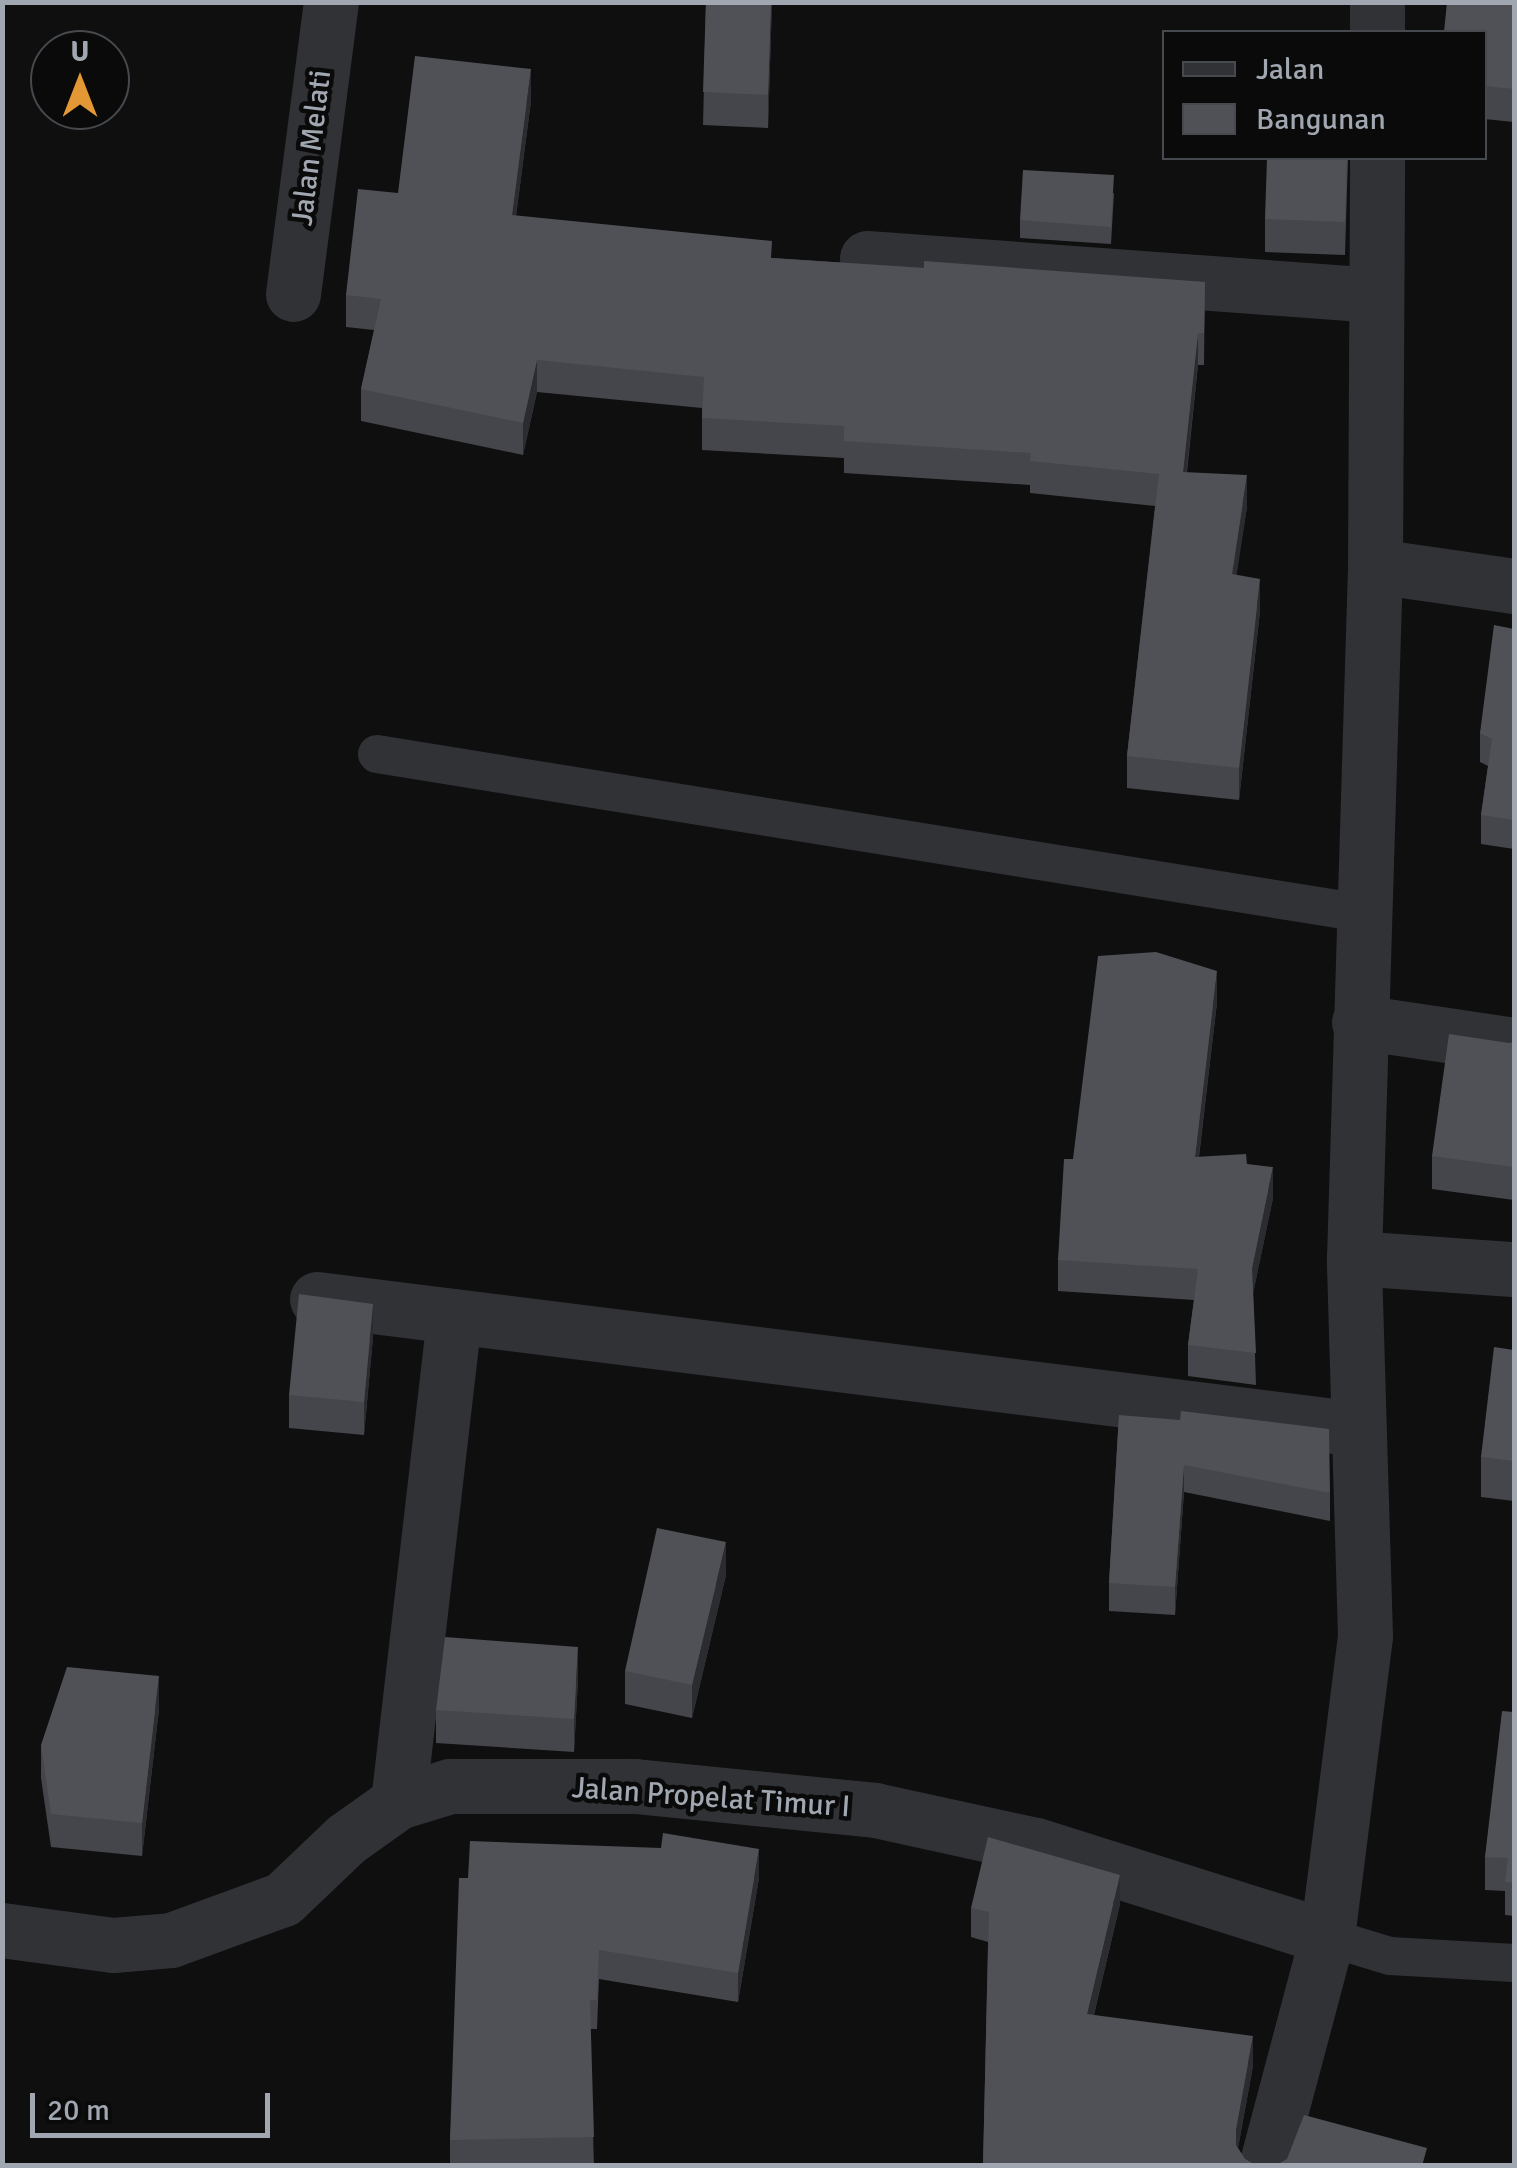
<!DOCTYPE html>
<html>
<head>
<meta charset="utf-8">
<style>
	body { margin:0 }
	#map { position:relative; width:1517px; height:2168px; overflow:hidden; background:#0f0f10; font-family:Signika,sans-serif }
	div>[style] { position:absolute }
	.lane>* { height:38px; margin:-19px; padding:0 19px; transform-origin:19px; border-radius:19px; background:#313235 }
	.street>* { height:55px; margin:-27.5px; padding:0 27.5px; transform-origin:27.5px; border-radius:27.5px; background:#313235 }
	.wall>* { inset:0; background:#45464b }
	.shaded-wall>* { inset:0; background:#2b2c2f }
	.building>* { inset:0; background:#4f5156 }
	span { translate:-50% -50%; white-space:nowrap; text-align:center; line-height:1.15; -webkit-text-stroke:9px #0a0a0b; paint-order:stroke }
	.street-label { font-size:30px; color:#a1a7b0 }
	.frame { position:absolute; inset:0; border:5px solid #a1a7b0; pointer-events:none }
	.legend { position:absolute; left:1162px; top:30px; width:325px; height:130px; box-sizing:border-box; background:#0a0a0b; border:2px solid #46494d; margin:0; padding:12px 18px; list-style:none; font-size:30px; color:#a1a7b0 }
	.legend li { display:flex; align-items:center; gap:20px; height:50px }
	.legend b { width:50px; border:2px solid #46494d }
	.north { position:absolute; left:30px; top:30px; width:100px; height:100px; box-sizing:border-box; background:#0a0a0b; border:2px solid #46494d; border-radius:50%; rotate:0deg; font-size:28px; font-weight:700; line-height:40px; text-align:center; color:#a1a7b0 }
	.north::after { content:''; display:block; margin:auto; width:35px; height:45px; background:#e39735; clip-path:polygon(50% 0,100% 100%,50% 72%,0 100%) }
	.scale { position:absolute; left:30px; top:2093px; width:240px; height:45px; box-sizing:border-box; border:5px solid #a1a7b0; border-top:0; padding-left:12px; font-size:30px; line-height:35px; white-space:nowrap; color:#a1a7b0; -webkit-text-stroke:8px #0a0a0b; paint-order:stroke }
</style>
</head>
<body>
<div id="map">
	<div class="lane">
		<i style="left:377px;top:754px;width:998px;rotate:9.17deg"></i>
		<i style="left:1327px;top:1937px;width:66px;rotate:16.8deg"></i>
		<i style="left:1390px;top:1956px;width:124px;rotate:3.2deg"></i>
	</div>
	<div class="street">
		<i style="left:1377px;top:32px;width:30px;rotate:-90deg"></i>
		<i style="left:867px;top:258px;width:510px;rotate:4.16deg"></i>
		<i style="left:293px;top:294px;width:294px;rotate:-82.6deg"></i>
		<i style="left:1375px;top:566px;width:140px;rotate:8.2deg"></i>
		<i style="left:1359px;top:1022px;width:157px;rotate:8.4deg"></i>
		<i style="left:1354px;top:1258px;width:159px;rotate:4deg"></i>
		<i style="left:317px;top:1299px;width:1049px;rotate:7.12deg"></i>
		<i style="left:398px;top:1802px;width:489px;rotate:-83.4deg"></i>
		<i style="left:2px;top:1930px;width:112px;rotate:7.7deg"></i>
		<i style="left:113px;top:1945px;width:58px;rotate:-4.9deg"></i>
		<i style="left:171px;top:1940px;width:119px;rotate:-20.1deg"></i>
		<i style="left:283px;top:1899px;width:87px;rotate:-43.6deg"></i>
		<i style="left:346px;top:1839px;width:64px;rotate:-35.4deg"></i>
		<i style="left:398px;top:1802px;width:54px;rotate:-17.1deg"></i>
		<i style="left:450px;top:1786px;width:185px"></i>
		<i style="left:635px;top:1786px;width:241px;rotate:5.7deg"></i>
		<i style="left:875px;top:1810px;width:165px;rotate:12.3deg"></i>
		<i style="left:1036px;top:1845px;width:305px;rotate:17.5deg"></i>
		<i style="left:1266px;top:2166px;width:237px;rotate:-75.1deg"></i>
		<i style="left:1327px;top:1937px;width:303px;rotate:-82.8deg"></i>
		<i style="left:1365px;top:1636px;width:378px;rotate:-91.7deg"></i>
		<i style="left:1354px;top:1258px;width:692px;rotate:-88.26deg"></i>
		<i style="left:1375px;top:566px;width:408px;rotate:-89.7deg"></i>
	</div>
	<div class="wall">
		<i style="clip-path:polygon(706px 2px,772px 2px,768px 128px,703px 125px)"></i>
		<i style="clip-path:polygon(1514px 2px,1514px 122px,1484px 119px,1484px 32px)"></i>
		<i style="clip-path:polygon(531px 101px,516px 216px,772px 258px,924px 268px,1205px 282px,1204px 365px,1198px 365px,1187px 472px,1247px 507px,1236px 575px,1260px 611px,1239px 800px,1127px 788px,1127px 756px,1155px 506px,1030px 493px,1030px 485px,844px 473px,844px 458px,702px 450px,702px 408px,537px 392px,523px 455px,361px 421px,361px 389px,374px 330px,346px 327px,346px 295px,398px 193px)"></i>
		<i style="clip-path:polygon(1348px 158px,1345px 255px,1265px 252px,1265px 219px)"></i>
		<i style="clip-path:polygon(1114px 193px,1111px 244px,1020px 238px,1020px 220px)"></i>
		<i style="clip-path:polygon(1514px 629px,1514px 849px,1481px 844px,1481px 815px,1488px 766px,1480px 762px,1480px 733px)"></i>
		<i style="clip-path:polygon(1217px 1002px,1199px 1157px,1247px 1164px,1273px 1198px,1253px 1293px,1256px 1385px,1188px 1376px,1188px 1345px,1194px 1300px,1058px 1291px,1058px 1260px,1073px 1159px)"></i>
		<i style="clip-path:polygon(1514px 1042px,1514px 1200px,1432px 1189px,1432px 1156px)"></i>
		<i style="clip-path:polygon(373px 1337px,364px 1435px,289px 1428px,289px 1395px)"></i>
		<i style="clip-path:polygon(1514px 1350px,1514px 1501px,1481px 1497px,1481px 1457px)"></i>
		<i style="clip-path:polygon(1119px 1415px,1330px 1493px,1330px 1521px,1184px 1492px,1175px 1615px,1109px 1611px,1109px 1583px)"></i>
		<i style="clip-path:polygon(726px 1575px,692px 1718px,625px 1704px,625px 1671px)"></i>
		<i style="clip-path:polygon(578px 1680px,574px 1752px,436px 1743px,436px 1710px)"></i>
		<i style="clip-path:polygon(159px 1709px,142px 1856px,51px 1847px,41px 1778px,41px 1745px)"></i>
		<i style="clip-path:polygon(1514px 1712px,1514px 1916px,1505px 1915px,1505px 1891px,1485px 1890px,1485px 1857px)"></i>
		<i style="clip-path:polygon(468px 1878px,759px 1878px,738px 2002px,599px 1979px,597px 2029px,590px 2029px,594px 2166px,450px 2166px,450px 2140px)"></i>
		<i style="clip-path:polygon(1120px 1904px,1094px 2015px,1253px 2066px,1238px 2148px,1245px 2159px,1257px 2166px,983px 2166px,988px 1942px,971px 1937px,971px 1908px)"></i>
	</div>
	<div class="shaded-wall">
		<i style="clip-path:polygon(771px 2px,772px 2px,768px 128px,768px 95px)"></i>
		<i style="clip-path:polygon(531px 69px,531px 101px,512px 247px,512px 215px)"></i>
		<i style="clip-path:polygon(1198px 333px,1198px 365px,1183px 504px,1183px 472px)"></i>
		<i style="clip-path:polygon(537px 360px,537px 392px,523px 455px,523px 423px)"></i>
		<i style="clip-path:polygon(1247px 475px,1247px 507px,1232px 606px,1232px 574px)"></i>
		<i style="clip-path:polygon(1260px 579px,1260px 611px,1239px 800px,1239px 768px)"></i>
		<i style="clip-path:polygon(1217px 971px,1217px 1002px,1195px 1188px,1195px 1157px)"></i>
		<i style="clip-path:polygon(1273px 1167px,1273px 1198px,1252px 1299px,1252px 1268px)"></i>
		<i style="clip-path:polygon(373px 1304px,373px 1337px,364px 1435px,364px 1402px)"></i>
		<i style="clip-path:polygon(1184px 1465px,1184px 1492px,1175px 1615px,1175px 1587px)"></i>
		<i style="clip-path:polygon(726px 1542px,726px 1575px,692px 1718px,692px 1685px)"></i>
		<i style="clip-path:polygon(578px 1647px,578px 1680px,574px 1752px,574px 1719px)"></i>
		<i style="clip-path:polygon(159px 1676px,159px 1709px,142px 1856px,142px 1823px)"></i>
		<i style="clip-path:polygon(759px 1849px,759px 1878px,738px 2002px,738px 1973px)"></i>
		<i style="clip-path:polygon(1120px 1875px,1120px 1904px,1087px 2044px,1087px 2014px)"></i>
		<i style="clip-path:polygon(1253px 2036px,1253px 2066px,1236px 2159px,1236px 2129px)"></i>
	</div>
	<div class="building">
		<i style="clip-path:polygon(706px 2px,771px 2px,768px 95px,703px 92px)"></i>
		<i style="clip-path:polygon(1447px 2px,1514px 2px,1514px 89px,1484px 86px,1484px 32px,1444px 32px)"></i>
		<i style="clip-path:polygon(415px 56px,531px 69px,512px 215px,772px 241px,771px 258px,924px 268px,924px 261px,1205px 282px,1204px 333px,1198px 333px,1183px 472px,1247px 475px,1232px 574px,1260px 579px,1239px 768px,1127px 756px,1159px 474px,1030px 461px,1031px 453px,844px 441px,844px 426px,702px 418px,704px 377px,537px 360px,523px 423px,361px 389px,381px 299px,346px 295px,358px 189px,398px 193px)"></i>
		<i style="clip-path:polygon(1267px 158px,1347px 158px,1345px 222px,1265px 219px)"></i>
		<i style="clip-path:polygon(1023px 170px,1114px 175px,1111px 227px,1020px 220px)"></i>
		<i style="clip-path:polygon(1494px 625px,1514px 629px,1514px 820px,1481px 815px,1492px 739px,1480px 733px)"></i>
		<i style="clip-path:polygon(1156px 952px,1217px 971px,1195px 1157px,1246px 1154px,1247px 1164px,1273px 1167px,1252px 1268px,1256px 1353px,1188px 1345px,1198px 1269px,1058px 1260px,1064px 1159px,1073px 1159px,1098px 956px)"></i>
		<i style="clip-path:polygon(1449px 1034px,1509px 1043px,1514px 1042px,1514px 1167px,1432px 1156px)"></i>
		<i style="clip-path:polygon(299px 1294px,373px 1304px,364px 1402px,289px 1395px)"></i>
		<i style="clip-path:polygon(1494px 1347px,1514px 1350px,1514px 1461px,1481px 1457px)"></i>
		<i style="clip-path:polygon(1181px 1411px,1329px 1429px,1330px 1493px,1184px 1465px,1175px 1587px,1109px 1583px,1119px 1415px,1180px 1420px)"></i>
		<i style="clip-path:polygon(657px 1528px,726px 1542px,692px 1685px,625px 1671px)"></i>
		<i style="clip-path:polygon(445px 1637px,578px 1647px,574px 1719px,436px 1710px)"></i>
		<i style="clip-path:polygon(67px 1667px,159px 1676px,142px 1823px,51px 1814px,41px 1745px)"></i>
		<i style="clip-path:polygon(1502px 1711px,1514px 1712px,1514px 1883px,1505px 1882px,1508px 1858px,1485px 1857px)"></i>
		<i style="clip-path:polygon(663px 1833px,759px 1849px,738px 1973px,599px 1950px,597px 2000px,590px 2000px,594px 2137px,450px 2140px,459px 1878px,468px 1878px,470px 1841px,661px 1848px)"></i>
		<i style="clip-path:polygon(988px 1837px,1120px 1875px,1087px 2014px,1253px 2036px,1236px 2129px,1236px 2145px,1245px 2159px,1257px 2166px,983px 2166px,989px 1912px,971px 1908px)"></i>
		<i style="clip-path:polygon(1304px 2115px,1427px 2148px,1422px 2166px,1275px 2166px,1287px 2159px)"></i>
	</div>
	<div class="street-label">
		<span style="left:312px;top:148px;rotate:-83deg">Jalan Melati</span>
		<span style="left:711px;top:1798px;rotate:4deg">Jalan Propelat Timur I</span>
	</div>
	<div class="frame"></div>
	<ul class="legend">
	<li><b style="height:12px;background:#313235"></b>Jalan</li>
	<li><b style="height:28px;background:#4f5156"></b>Bangunan</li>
	</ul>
	<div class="north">U</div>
	<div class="scale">20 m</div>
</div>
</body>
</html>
